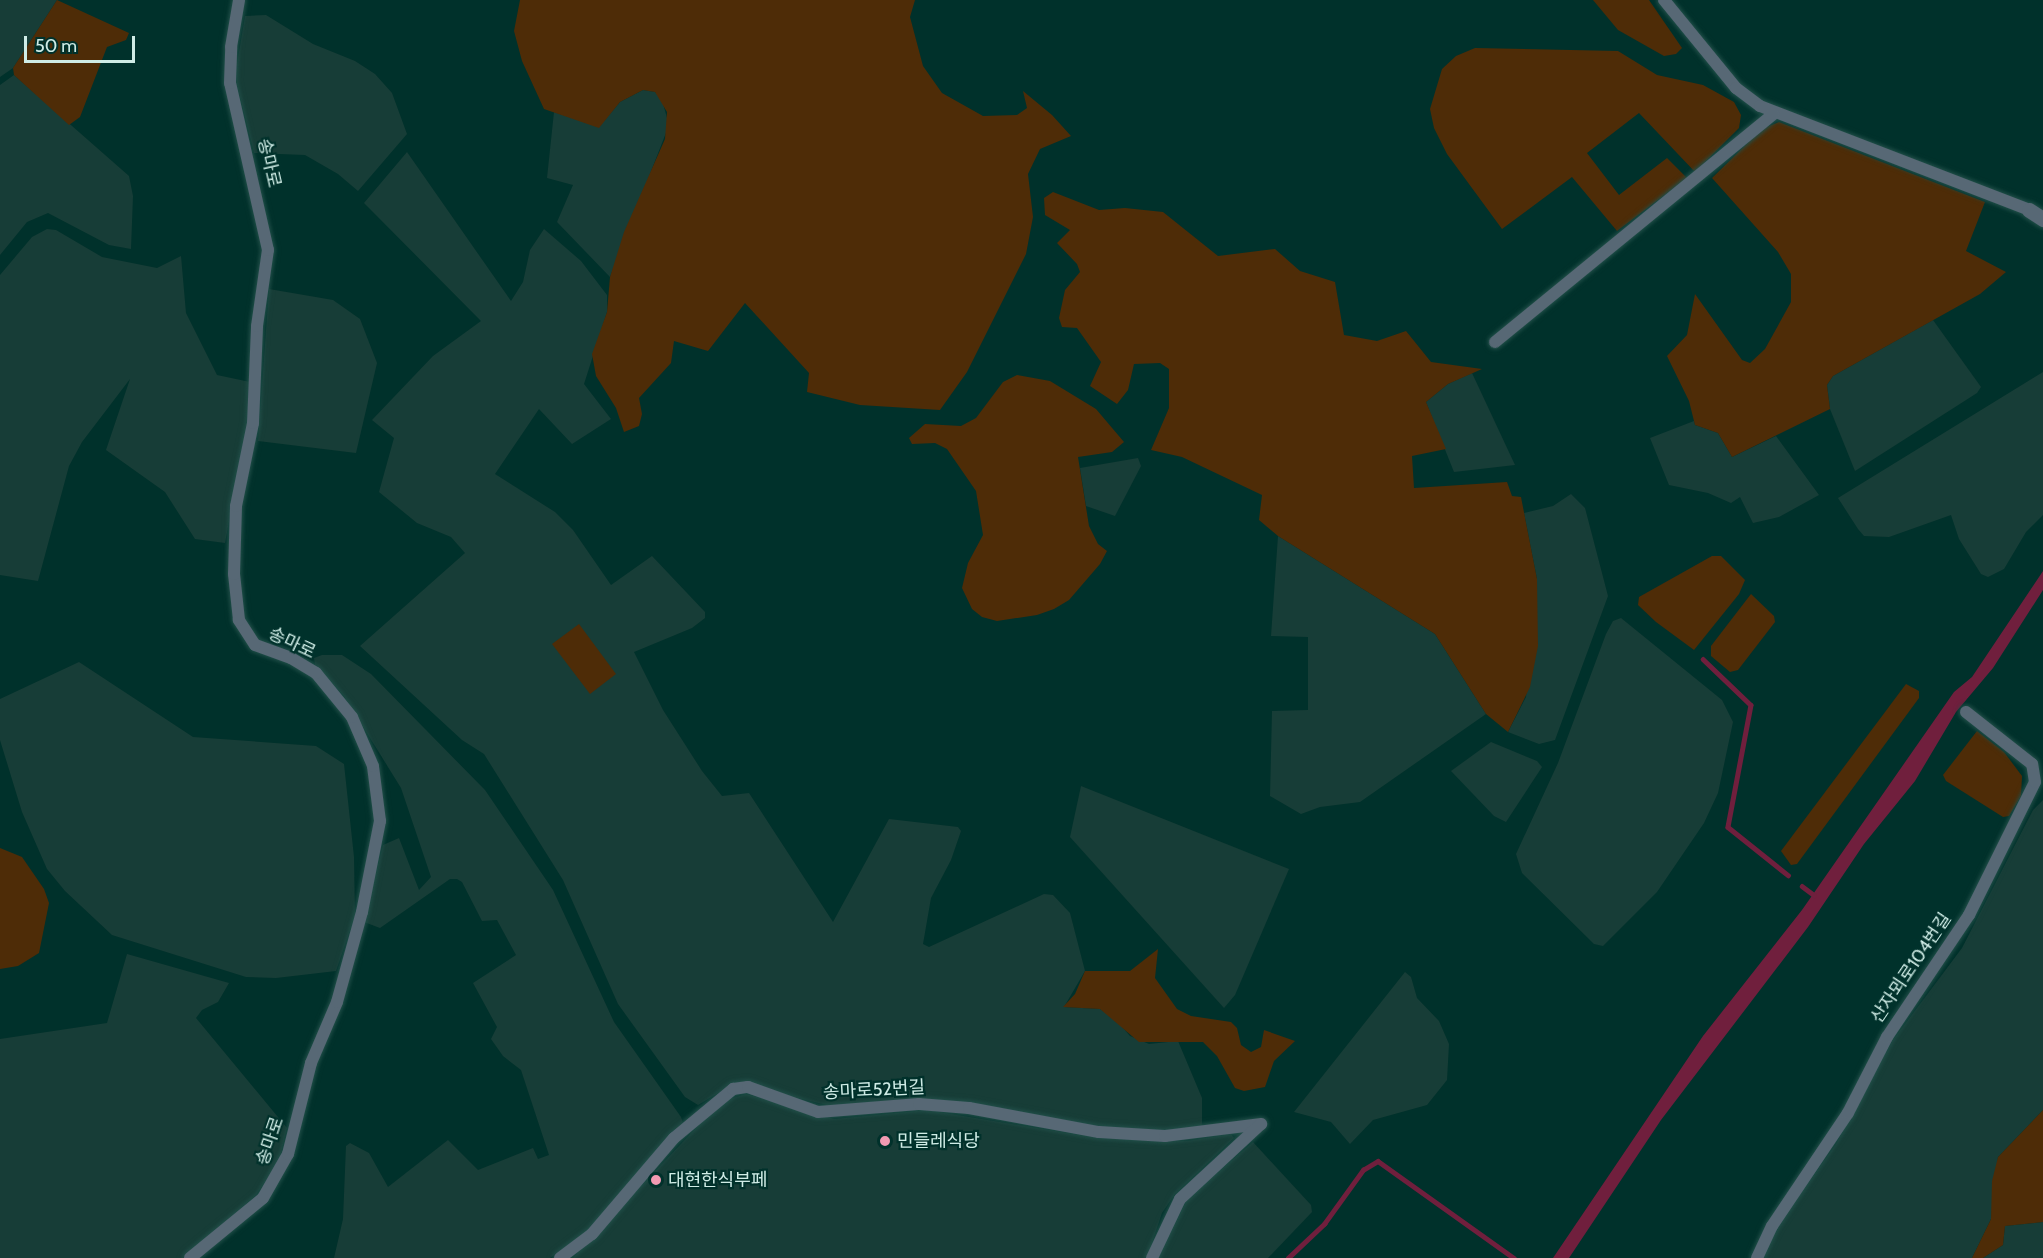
<!DOCTYPE html>
<html>
<head>
<meta charset="utf-8">
<style>
	body { margin:0 }
	#map { position:relative; width:2043px; height:1258px; overflow:hidden; background:#00312b; font-family:Cabin,"Noto Sans KR",sans-serif }
	div>[style] { position:absolute }
	.built>* { inset:0; background:#173d37 }
	.green>* { inset:0; background:#4e2c07 }
	.water>* { inset:0; background:#701f3d }
	.stream>* { height:4.5px; margin:-2.25px; padding:0 2.25px; transform-origin:2.25px; border-radius:2.25px; background:#701f3d }
	.roads { filter:drop-shadow(0 0 2px #214f49) drop-shadow(0 0 2px #214f49) }
	.minor>* { height:12px; margin:-6px; padding:0 6px; transform-origin:6px; border-radius:6px; background:#576875 }
	.tertiary>* { height:15px; margin:-7.5px; padding:0 7.5px; transform-origin:7.5px; border-radius:7.5px; background:#576875 }
	.dots>* { width:16px; height:16px; translate:-50% -50%; box-sizing:border-box; border:3px solid #00312b; border-radius:50% }
	span { translate:-50% -50%; white-space:nowrap; text-align:center; line-height:1.15; -webkit-text-stroke:4.5px #00312b; paint-order:stroke }
	.street-label { font-size:18px; color:#cfece6 }
	.poi-label { font-size:18px; color:#cfece6 }
	.left { translate:0 -50%; text-align:left }
	.scale { position:absolute; left:24px; top:36px; width:111px; height:27px; box-sizing:border-box; border:3px solid #cfece6; border-top:0; padding-left:8px; font-size:18px; line-height:21px; white-space:nowrap; color:#cfece6; -webkit-text-stroke:4px #00312b; paint-order:stroke }
</style>
</head>
<body>
<div id="map">
	<div class="built">
		<i style="clip-path:polygon(0 0,57px 0,13px 68px,0 77px)"></i>
		<i style="clip-path:polygon(266px 15px,313px 44px,355px 61px,375px 74px,392px 93px,407px 134px,358px 191px,338px 174px,305px 155px,254px 153px,237px 85px,237px 64px,245px 16px)"></i>
		<i style="clip-path:polygon(14px 75px,129px 176px,133px 196px,131px 249px,109px 245px,48px 213px,27px 222px,0 255px,0 85px)"></i>
		<i style="clip-path:polygon(643px 90px,655px 92px,662px 100px,669px 125px,610px 277px,557px 222px,573px 185px,547px 178px,554px 112px,599px 127px,620px 102px)"></i>
		<i style="clip-path:polygon(407px 152px,511px 301px,523px 282px,530px 250px,544px 229px,581px 261px,607px 295px,607px 312px,584px 384px,611px 419px,572px 444px,539px 409px,495px 474px,555px 512px,573px 530px,611px 585px,652px 556px,705px 612px,705px 618px,692px 628px,634px 652px,663px 710px,702px 771px,722px 796px,749px 793px,833px 922px,889px 819px,958px 827px,961px 831px,951px 860px,931px 898px,923px 944px,929px 947px,1044px 894px,1053px 895px,1070px 913px,1085px 971px,1064px 1007px,1100px 1009px,1111px 1014px,1130px 1036px,1149px 1044px,1178px 1041px,1202px 1098px,1202px 1127px,1170px 1130px,1093px 1127px,977px 1104px,831px 1106px,735px 1083px,698px 1105px,685px 1097px,618px 1004px,563px 880px,484px 754px,462px 740px,360px 646px,465px 553px,451px 537px,417px 523px,379px 492px,394px 438px,372px 420px,433px 356px,481px 321px,364px 203px)"></i>
		<i style="clip-path:polygon(47px 229px,56px 230px,102px 257px,157px 268px,181px 256px,186px 313px,217px 375px,250px 382px,247px 424px,225px 543px,195px 539px,165px 492px,106px 450px,130px 379px,82px 442px,69px 466px,38px 581px,0 575px,0 275px,32px 237px)"></i>
		<i style="clip-path:polygon(269px 289px,333px 300px,360px 319px,377px 363px,356px 453px,258px 441px)"></i>
		<i style="clip-path:polygon(1933px 320px,1981px 387px,1977px 393px,1855px 471px,1830px 409px,1827px 385px,1833px 376px)"></i>
		<i style="clip-path:polygon(2043px 372px,2043px 515px,2026px 532px,2004px 569px,1988px 577px,1981px 574px,1959px 539px,1951px 515px,1889px 537px,1864px 536px,1858px 529px,1838px 498px)"></i>
		<i style="clip-path:polygon(1472px 373px,1515px 465px,1454px 472px,1426px 402px,1448px 384px)"></i>
		<i style="clip-path:polygon(1694px 421px,1695px 425px,1718px 433px,1732px 457px,1776px 436px,1819px 495px,1779px 517px,1753px 523px,1740px 497px,1731px 503px,1708px 493px,1669px 485px,1650px 438px)"></i>
		<i style="clip-path:polygon(1138px 458px,1141px 466px,1115px 516px,1086px 506px,1080px 468px)"></i>
		<i style="clip-path:polygon(1571px 494px,1585px 508px,1608px 596px,1555px 740px,1539px 744px,1508px 732px,1526px 697px,1537px 579px,1524px 513px,1553px 506px)"></i>
		<i style="clip-path:polygon(1278px 536px,1435px 634px,1486px 714px,1360px 802px,1320px 807px,1301px 814px,1270px 796px,1272px 711px,1308px 710px,1308px 637px,1271px 636px)"></i>
		<i style="clip-path:polygon(1621px 618px,1722px 700px,1733px 722px,1718px 793px,1704px 823px,1657px 892px,1603px 946px,1594px 944px,1522px 873px,1516px 854px,1558px 763px,1606px 634px,1613px 621px)"></i>
		<i style="clip-path:polygon(322px 655px,342px 655px,371px 674px,485px 790px,553px 890px,614px 1022px,681px 1117px,683px 1123px,586px 1232px,550px 1258px,334px 1258px,343px 1219px,346px 1146px,350px 1143px,369px 1153px,388px 1187px,448px 1140px,478px 1170px,533px 1148px,538px 1159px,549px 1155px,521px 1070px,503px 1056px,491px 1039px,497px 1027px,473px 983px,516px 955px,497px 920px,482px 921px,462px 882px,457px 879px,450px 879px,380px 928px,364px 922px,383px 845px,399px 838px,419px 890px,431px 877px,401px 788px,344px 696px,315px 665px,314px 658px)"></i>
		<i style="clip-path:polygon(79px 662px,193px 737px,316px 746px,344px 764px,354px 857px,355px 916px,336px 971px,276px 978px,246px 977px,112px 935px,65px 891px,47px 869px,22px 812px,0 740px,0 699px)"></i>
		<i style="clip-path:polygon(1491px 742px,1537px 761px,1542px 767px,1506px 822px,1494px 816px,1451px 771px)"></i>
		<i style="clip-path:polygon(1081px 786px,1289px 869px,1235px 995px,1224px 1008px,1070px 837px)"></i>
		<i style="clip-path:polygon(2043px 800px,2043px 1110px,1998px 1157px,1991px 1219px,1972px 1258px,1763px 1258px,1777px 1227px,1836px 1144px,1893px 1040px,1962px 948px,2033px 810px)"></i>
		<i style="clip-path:polygon(127px 954px,229px 983px,218px 1002px,202px 1010px,196px 1018px,287px 1128px,279px 1161px,256px 1195px,183px 1258px,0 1258px,0 1039px,107px 1023px)"></i>
		<i style="clip-path:polygon(1405px 972px,1411px 977px,1417px 998px,1439px 1021px,1449px 1044px,1447px 1080px,1427px 1105px,1373px 1120px,1350px 1144px,1331px 1122px,1294px 1112px)"></i>
		<i style="clip-path:polygon(746px 1094px,834px 1119px,927px 1110px,1098px 1138px,1187px 1141px,1231px 1134px,1234px 1138px,1175px 1194px,1162px 1213px,1147px 1258px,573px 1258px,713px 1110px,726px 1100px)"></i>
		<i style="clip-path:polygon(1253px 1142px,1311px 1205px,1312px 1212px,1268px 1258px,1158px 1258px,1188px 1198px)"></i>
		<i style="clip-path:polygon(2043px 1222px,2043px 1258px,1983px 1258px,2003px 1245px,2005px 1226px)"></i>
	</div>
	<div class="green">
		<i style="clip-path:polygon(57px 0,129px 33px,126px 40px,107px 47px,80px 117px,69px 125px,14px 75px,13px 68px)"></i>
		<i style="clip-path:polygon(520px 0,915px 0,910px 17px,923px 66px,942px 93px,983px 116px,1017px 115px,1027px 108px,1023px 91px,1052px 115px,1071px 136px,1040px 149px,1028px 174px,1033px 217px,1026px 254px,967px 372px,940px 410px,860px 405px,807px 392px,809px 373px,745px 303px,708px 351px,674px 341px,671px 363px,639px 398px,642px 414px,639px 426px,624px 432px,616px 408px,596px 376px,592px 354px,607px 312px,610px 277px,624px 232px,665px 139px,667px 112px,655px 92px,643px 90px,620px 102px,599px 128px,544px 109px,522px 61px,514px 31px)"></i>
		<i style="clip-path:polygon(1593px 0,1649px 0,1682px 48px,1676px 54px,1664px 56px,1618px 30px)"></i>
		<i style="clip-path:polygon(1475px 48px,1618px 51px,1657px 75px,1703px 85px,1734px 102px,1741px 115px,1739px 128px,1695px 172px,1639px 113px,1587px 153px,1619px 195px,1667px 158px,1687px 178px,1617px 231px,1572px 177px,1502px 229px,1447px 154px,1434px 128px,1430px 109px,1442px 69px,1456px 56px)"></i>
		<i style="clip-path:polygon(1779px 122px,1985px 202px,1966px 251px,2006px 272px,1980px 294px,1833px 376px,1827px 385px,1830px 409px,1732px 457px,1718px 433px,1695px 425px,1689px 401px,1667px 356px,1687px 335px,1695px 294px,1742px 360px,1750px 363px,1765px 349px,1791px 302px,1791px 274px,1778px 252px,1712px 178px,1762px 129px)"></i>
		<i style="clip-path:polygon(1053px 192px,1099px 210px,1125px 208px,1163px 212px,1218px 256px,1275px 249px,1300px 271px,1335px 282px,1344px 335px,1377px 341px,1406px 331px,1431px 362px,1482px 369px,1448px 384px,1426px 402px,1446px 449px,1412px 456px,1414px 488px,1507px 482px,1512px 496px,1521px 497px,1537px 579px,1538px 646px,1530px 687px,1508px 732px,1486px 714px,1435px 634px,1278px 536px,1259px 520px,1262px 495px,1182px 457px,1151px 450px,1169px 408px,1169px 369px,1160px 363px,1134px 364px,1128px 390px,1117px 404px,1090px 386px,1101px 362px,1077px 328px,1062px 327px,1059px 318px,1065px 290px,1080px 272px,1077px 264px,1057px 243px,1070px 230px,1045px 215px,1044px 198px)"></i>
		<i style="clip-path:polygon(1017px 375px,1050px 381px,1096px 409px,1124px 442px,1112px 452px,1078px 457px,1089px 526px,1098px 544px,1107px 551px,1100px 564px,1069px 600px,1054px 609px,1037px 615px,997px 621px,982px 617px,972px 609px,962px 588px,968px 563px,983px 535px,976px 491px,947px 449px,935px 443px,912px 444px,909px 438px,925px 424px,961px 426px,976px 418px,1003px 382px)"></i>
		<i style="clip-path:polygon(1712px 556px,1721px 556px,1745px 580px,1739px 594px,1694px 650px,1656px 622px,1638px 605px,1639px 597px)"></i>
		<i style="clip-path:polygon(1751px 594px,1774px 616px,1775px 622px,1738px 670px,1730px 672px,1711px 656px,1711px 646px)"></i>
		<i style="clip-path:polygon(579px 624px,616px 674px,590px 694px,552px 644px)"></i>
		<i style="clip-path:polygon(1906px 684px,1919px 691px,1919px 698px,1797px 864px,1791px 865px,1781px 851px)"></i>
		<i style="clip-path:polygon(1977px 731px,2004px 752px,2022px 776px,2021px 796px,2009px 816px,2003px 817px,1946px 781px,1943px 775px)"></i>
		<i style="clip-path:polygon(0 848px,22px 857px,44px 889px,49px 903px,39px 953px,18px 966px,0 969px)"></i>
		<i style="clip-path:polygon(1158px 949px,1155px 978px,1177px 1009px,1191px 1016px,1231px 1022px,1237px 1028px,1241px 1045px,1251px 1052px,1261px 1047px,1264px 1030px,1295px 1041px,1274px 1061px,1265px 1087px,1244px 1091px,1235px 1088px,1217px 1056px,1203px 1042px,1139px 1042px,1100px 1009px,1063px 1007px,1075px 994px,1085px 971px,1130px 971px)"></i>
		<i style="clip-path:polygon(2043px 1110px,2043px 1222px,2005px 1226px,2003px 1245px,1983px 1258px,1972px 1258px,1991px 1219px,1992px 1181px,1998px 1157px)"></i>
	</div>
	<div class="water">
		<i style="clip-path:polygon(2043px 571px,2043px 590px,1993px 668px,1956px 712px,1915px 781px,1864px 844px,1808px 927px,1661px 1120px,1569px 1258px,1553px 1258px,1703px 1036px,1802px 910px,1954px 692px,1972px 677px)"></i>
	</div>
	<div class="stream">
		<i style="left:1703px;top:659px;width:66px;rotate:43.8deg"></i>
		<i style="left:1751px;top:705px;width:124px;rotate:100.7deg"></i>
		<i style="left:1728px;top:827px;width:77px;rotate:38.7deg"></i>
		<i style="left:1802px;top:886px;width:15px;rotate:37deg"></i>
		<i style="left:1288px;top:1258px;width:50px;rotate:-43.4deg"></i>
		<i style="left:1324px;top:1224px;width:67px;rotate:-54.2deg"></i>
		<i style="left:1363px;top:1170px;width:17px;rotate:-31deg"></i>
		<i style="left:1378px;top:1161px;width:167px;rotate:35.5deg"></i>
	</div>
	<div class="roads">
		<div class="minor">
			<i style="left:1664px;top:0;width:114px;rotate:50.7deg"></i>
			<i style="left:1736px;top:88px;width:30px;rotate:37deg"></i>
			<i style="left:1760px;top:106px;width:288px;rotate:21.1deg"></i>
			<i style="left:1495px;top:342px;width:360px;rotate:-39.3deg"></i>
			<i style="left:190px;top:1258px;width:94px;rotate:-39.4deg"></i>
			<i style="left:263px;top:1198px;width:51px;rotate:-60.4deg"></i>
			<i style="left:288px;top:1154px;width:94px;rotate:-75.8deg"></i>
			<i style="left:311px;top:1063px;width:66px;rotate:-66.9deg"></i>
			<i style="left:337px;top:1002px;width:93px;rotate:-74.5deg"></i>
			<i style="left:362px;top:912px;width:93px;rotate:-78.8deg"></i>
			<i style="left:380px;top:821px;width:55px;rotate:-97.3deg"></i>
			<i style="left:373px;top:766px;width:53px;rotate:-113.2deg"></i>
			<i style="left:352px;top:717px;width:57px;rotate:-129.3deg"></i>
			<i style="left:316px;top:673px;width:29px;rotate:-149deg"></i>
			<i style="left:291px;top:658px;width:38px;rotate:-160deg"></i>
			<i style="left:255px;top:645px;width:30px;rotate:-123deg"></i>
			<i style="left:239px;top:620px;width:46px;rotate:-96.2deg"></i>
			<i style="left:234px;top:574px;width:68px;rotate:-88.3deg"></i>
			<i style="left:236px;top:506px;width:85px;rotate:-78.4deg"></i>
			<i style="left:253px;top:423px;width:97px;rotate:-87.6deg"></i>
			<i style="left:257px;top:326px;width:77px;rotate:-81.8deg"></i>
			<i style="left:268px;top:250px;width:171px;rotate:-102.8deg"></i>
			<i style="left:230px;top:83px;width:36px;rotate:-88deg"></i>
			<i style="left:231px;top:47px;width:48px;rotate:-80.3deg"></i>
			<i style="left:560px;top:1258px;width:40px;rotate:-37deg"></i>
			<i style="left:592px;top:1234px;width:126px;rotate:-49.5deg"></i>
			<i style="left:674px;top:1138px;width:77px;rotate:-39.7deg"></i>
			<i style="left:733px;top:1089px;width:15px;rotate:-8deg"></i>
			<i style="left:748px;top:1087px;width:74px;rotate:19.7deg"></i>
			<i style="left:818px;top:1112px;width:101px;rotate:-4.5deg"></i>
			<i style="left:919px;top:1104px;width:50px;rotate:4.6deg"></i>
			<i style="left:969px;top:1108px;width:132px;rotate:10.5deg"></i>
			<i style="left:1099px;top:1132px;width:66px;rotate:3.5deg"></i>
			<i style="left:1165px;top:1136px;width:97px;rotate:-7.1deg"></i>
			<i style="left:1152px;top:1258px;width:65px;rotate:-64.6deg"></i>
			<i style="left:1180px;top:1199px;width:109px;rotate:-42.8deg"></i>
			<i style="left:1757px;top:1258px;width:35px;rotate:-65deg"></i>
			<i style="left:1772px;top:1226px;width:136px;rotate:-56.1deg"></i>
			<i style="left:1848px;top:1113px;width:85px;rotate:-62.8deg"></i>
			<i style="left:1887px;top:1037px;width:147px;rotate:-56.1deg"></i>
			<i style="left:1969px;top:915px;width:148px;rotate:-63.6deg"></i>
			<i style="left:2035px;top:782px;width:18px;rotate:-99deg"></i>
			<i style="left:2032px;top:764px;width:84px;rotate:-141.8deg"></i>
		</div>
		<div class="tertiary">
			<i style="left:2029px;top:210px;width:17px;rotate:33deg"></i>
		</div>
	</div>
	<div class="dots">
		<i style="left:885px;top:1141px;background:#f19ab2"></i>
		<i style="left:656px;top:1180px;background:#f19ab2"></i>
	</div>
	<div class="street-label">
		<span style="left:269px;top:163px;rotate:77deg">송마로</span>
		<span style="left:292px;top:643px;rotate:25deg">송마로</span>
		<span style="left:1911px;top:968px;rotate:-56deg">산자뫼로104번길</span>
		<span style="left:874px;top:1090px;rotate:-3deg">송마로52번길</span>
		<span style="left:270px;top:1141px;rotate:-71deg">송마로</span>
	</div>
	<div class="poi-label">
		<span class="left" style="left:897px;top:1141px">민들레식당</span>
		<span class="left" style="left:668px;top:1180px">대현한식부페</span>
	</div>
	<div class="scale">50 m</div>
</div>
</body>
</html>
